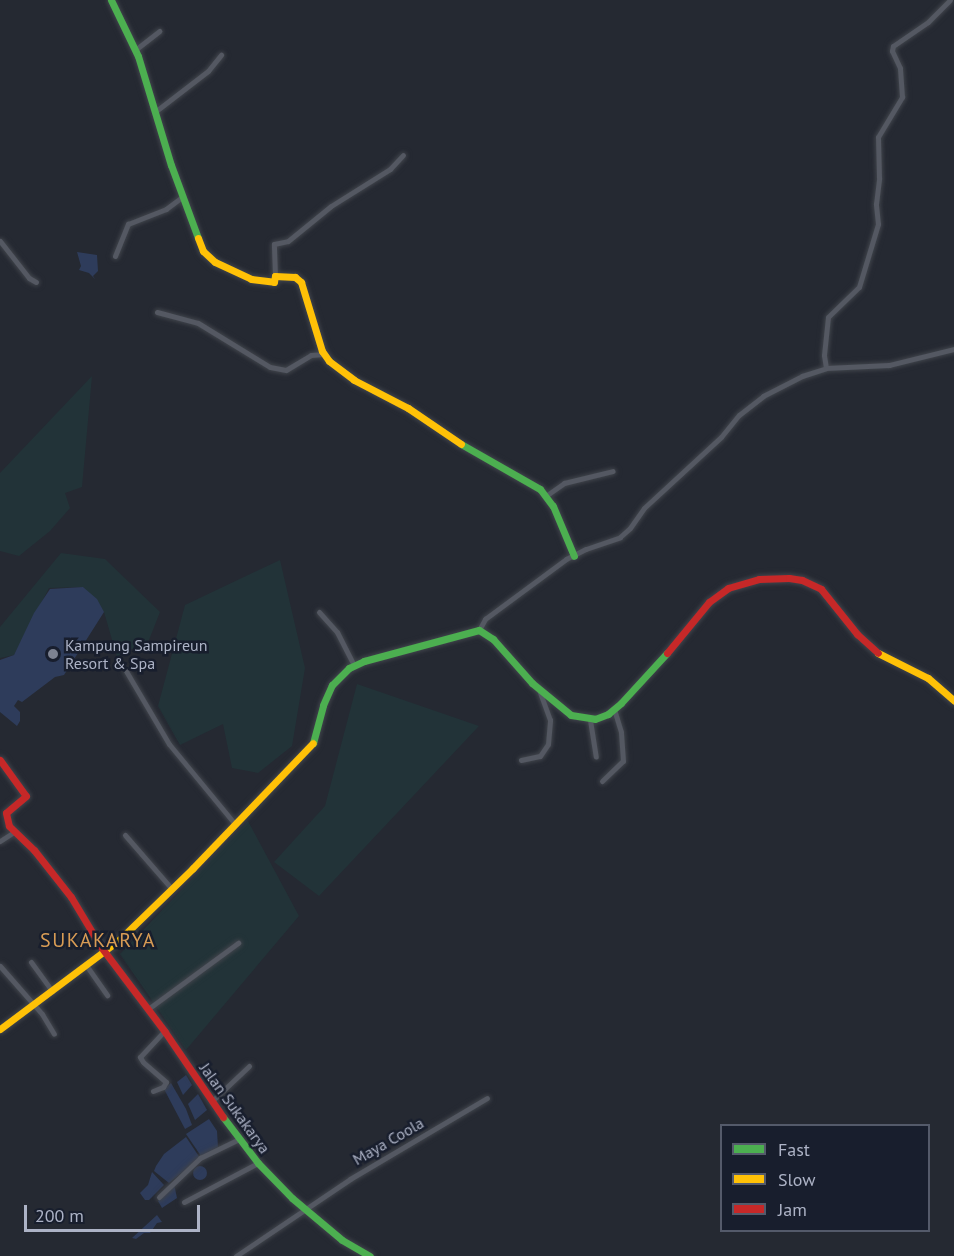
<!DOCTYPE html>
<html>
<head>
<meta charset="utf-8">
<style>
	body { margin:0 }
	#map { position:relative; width:954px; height:1256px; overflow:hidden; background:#252932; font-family:"PT Sans",sans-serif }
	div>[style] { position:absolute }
	.green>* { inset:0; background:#223338 }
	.water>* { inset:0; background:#2e3c5b }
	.round { border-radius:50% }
	.roads { filter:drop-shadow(0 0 2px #40444b) drop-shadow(0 0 2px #40444b) }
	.street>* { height:5px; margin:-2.5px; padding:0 2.5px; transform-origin:2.5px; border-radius:2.5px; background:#545862 }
	.fast>* { height:7px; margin:-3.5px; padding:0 3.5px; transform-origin:3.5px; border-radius:3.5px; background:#4caf50 }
	.slow>* { height:7px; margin:-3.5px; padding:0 3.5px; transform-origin:3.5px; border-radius:3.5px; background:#ffc107 }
	.jam>* { height:7px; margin:-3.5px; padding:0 3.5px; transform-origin:3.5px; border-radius:3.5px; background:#c62828 }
	.dots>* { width:16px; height:16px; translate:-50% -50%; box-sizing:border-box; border:3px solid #181e2d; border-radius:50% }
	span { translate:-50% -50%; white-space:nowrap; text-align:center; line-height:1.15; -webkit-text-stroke:5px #181e2d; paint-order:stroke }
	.poi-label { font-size:16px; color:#adb3c6 }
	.left { translate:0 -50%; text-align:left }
	.street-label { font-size:16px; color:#adb3c6 }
	.quarter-label { font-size:20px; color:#d89c55; letter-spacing:1.5px }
	.legend { position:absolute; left:720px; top:1124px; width:210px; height:108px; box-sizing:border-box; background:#181e2d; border:2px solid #545a6a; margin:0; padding:8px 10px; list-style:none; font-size:18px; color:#adb3c6 }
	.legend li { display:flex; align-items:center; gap:12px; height:30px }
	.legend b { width:30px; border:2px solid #545a6a }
	.scale { position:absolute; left:24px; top:1205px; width:176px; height:27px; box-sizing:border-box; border:3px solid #adb3c6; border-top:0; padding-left:8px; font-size:18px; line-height:21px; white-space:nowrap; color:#adb3c6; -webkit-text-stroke:4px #181e2d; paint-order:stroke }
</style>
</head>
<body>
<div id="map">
	<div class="green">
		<i style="clip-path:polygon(92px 376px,82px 487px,65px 493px,70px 508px,50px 531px,19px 556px,0 551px,0 473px)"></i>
		<i style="clip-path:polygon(61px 553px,105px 559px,160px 612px,149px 640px,117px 657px,104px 612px,83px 587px,49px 588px,14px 655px,0 658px,0 627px)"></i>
		<i style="clip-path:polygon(280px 560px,305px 668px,292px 746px,258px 773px,232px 768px,223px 724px,180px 745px,158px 706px,185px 605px)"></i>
		<i style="clip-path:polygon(357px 684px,479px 726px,319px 896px,274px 862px,325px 806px)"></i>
		<i style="clip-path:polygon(248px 821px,299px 916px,186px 1050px,120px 954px)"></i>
	</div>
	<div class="water">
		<i style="clip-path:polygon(77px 252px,97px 255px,98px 271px,93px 276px,95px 279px,89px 273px,79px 270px,81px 266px)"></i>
		<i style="clip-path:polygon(83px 587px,97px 599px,104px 612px,64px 675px,55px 677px,22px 702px,18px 700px,14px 706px,20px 712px,20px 721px,17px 726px,0 712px,0 660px,14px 655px,34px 613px,50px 589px)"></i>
		<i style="clip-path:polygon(186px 1075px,192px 1085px,183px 1095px,177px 1082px)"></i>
		<i style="clip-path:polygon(171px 1083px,186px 1109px,192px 1125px,185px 1129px,164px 1089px)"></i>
		<i style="clip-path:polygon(198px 1094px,207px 1110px,195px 1120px,188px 1104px)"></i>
		<i style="clip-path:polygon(209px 1119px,217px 1131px,218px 1147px,201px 1156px,186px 1134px)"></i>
		<i style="clip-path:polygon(186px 1137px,200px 1158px,169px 1183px,154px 1171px,156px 1166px,164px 1154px)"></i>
		<i class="round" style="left:193px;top:1166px;width:14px;height:14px"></i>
		<i style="clip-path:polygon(152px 1172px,164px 1185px,149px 1200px,145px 1200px,140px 1193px,148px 1185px)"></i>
		<i style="clip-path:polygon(174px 1184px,177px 1198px,162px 1208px,158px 1201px)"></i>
		<i style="clip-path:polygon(157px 1215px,162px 1222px,157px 1223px,150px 1233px,144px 1233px,136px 1239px,132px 1238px)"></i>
	</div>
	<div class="roads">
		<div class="street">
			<i style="left:135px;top:50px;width:31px;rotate:-38deg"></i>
			<i style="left:156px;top:111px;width:66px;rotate:-37.6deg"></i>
			<i style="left:208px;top:71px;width:21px;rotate:-51deg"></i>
			<i style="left:0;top:241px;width:47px;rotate:51.9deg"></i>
			<i style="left:29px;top:278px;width:8px;rotate:30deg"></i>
			<i style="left:115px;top:256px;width:35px;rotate:-68deg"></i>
			<i style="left:128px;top:224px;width:41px;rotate:-21.5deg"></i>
			<i style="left:166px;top:209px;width:20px;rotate:-37deg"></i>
			<i style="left:275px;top:276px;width:32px;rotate:-92deg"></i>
			<i style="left:274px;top:244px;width:14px;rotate:-12deg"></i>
			<i style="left:288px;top:241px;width:55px;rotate:-39.1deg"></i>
			<i style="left:331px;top:206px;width:70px;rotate:-32.1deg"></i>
			<i style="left:390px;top:169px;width:19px;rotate:-47deg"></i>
			<i style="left:157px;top:312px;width:42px;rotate:15deg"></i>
			<i style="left:198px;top:323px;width:84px;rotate:31.4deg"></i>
			<i style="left:270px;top:367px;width:16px;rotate:11deg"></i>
			<i style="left:286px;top:370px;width:29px;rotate:-31deg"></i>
			<i style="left:311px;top:355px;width:13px;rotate:-4deg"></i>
			<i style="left:826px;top:368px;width:13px;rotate:-99deg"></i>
			<i style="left:824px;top:355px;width:38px;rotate:-84deg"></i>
			<i style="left:828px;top:317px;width:43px;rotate:-44.1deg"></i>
			<i style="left:859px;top:287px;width:66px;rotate:-73.2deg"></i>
			<i style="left:878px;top:224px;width:20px;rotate:-96deg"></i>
			<i style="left:876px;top:204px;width:26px;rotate:-83deg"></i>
			<i style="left:879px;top:178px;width:41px;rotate:-91.4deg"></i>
			<i style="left:878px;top:137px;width:47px;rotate:-59deg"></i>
			<i style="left:902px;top:97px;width:29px;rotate:-94deg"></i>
			<i style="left:900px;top:68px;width:19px;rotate:-115deg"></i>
			<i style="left:892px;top:51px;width:5px;rotate:-79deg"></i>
			<i style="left:893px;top:46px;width:42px;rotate:-34.4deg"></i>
			<i style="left:928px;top:22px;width:31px;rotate:-45deg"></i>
			<i style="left:547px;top:495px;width:21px;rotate:-35deg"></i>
			<i style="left:564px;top:483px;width:50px;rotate:-13.8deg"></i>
			<i style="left:319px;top:612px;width:27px;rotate:48deg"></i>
			<i style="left:337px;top:632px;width:38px;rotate:63deg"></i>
			<i style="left:479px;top:630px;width:13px;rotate:-61deg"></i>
			<i style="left:485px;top:619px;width:101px;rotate:-36.5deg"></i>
			<i style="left:566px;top:559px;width:22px;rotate:-27deg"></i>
			<i style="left:586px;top:549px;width:36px;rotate:-19deg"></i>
			<i style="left:620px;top:537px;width:13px;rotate:-42deg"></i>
			<i style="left:630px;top:528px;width:24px;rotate:-55deg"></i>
			<i style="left:644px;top:508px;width:105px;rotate:-42.7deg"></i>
			<i style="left:721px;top:437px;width:28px;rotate:-51deg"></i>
			<i style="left:739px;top:415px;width:31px;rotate:-38deg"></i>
			<i style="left:763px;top:396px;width:44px;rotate:-27.1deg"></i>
			<i style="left:802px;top:376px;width:25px;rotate:-18deg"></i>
			<i style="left:826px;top:368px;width:63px;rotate:-2.7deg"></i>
			<i style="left:889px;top:365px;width:67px;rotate:-13.8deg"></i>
			<i style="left:126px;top:671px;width:85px;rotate:59.5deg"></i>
			<i style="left:169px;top:744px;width:104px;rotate:50.5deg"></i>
			<i style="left:590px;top:720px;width:37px;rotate:81deg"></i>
			<i style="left:521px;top:760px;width:19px;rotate:-12deg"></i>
			<i style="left:540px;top:756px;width:14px;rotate:-56deg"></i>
			<i style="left:548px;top:744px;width:24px;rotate:-85deg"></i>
			<i style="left:550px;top:720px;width:33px;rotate:-110deg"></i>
			<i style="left:602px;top:781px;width:29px;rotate:-44deg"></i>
			<i style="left:623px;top:761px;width:29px;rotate:-94deg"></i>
			<i style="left:621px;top:732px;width:24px;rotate:-107deg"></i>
			<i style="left:125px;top:835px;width:72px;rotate:49deg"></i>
			<i style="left:0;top:841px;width:17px;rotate:-33deg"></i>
			<i style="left:31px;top:962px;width:36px;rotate:54deg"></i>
			<i style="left:86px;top:965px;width:37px;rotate:55deg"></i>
			<i style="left:0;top:966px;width:64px;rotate:48.8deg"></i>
			<i style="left:42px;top:1014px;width:23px;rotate:59deg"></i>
			<i style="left:148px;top:1009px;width:112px;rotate:-36.3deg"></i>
			<i style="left:153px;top:1091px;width:11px;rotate:-22deg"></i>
			<i style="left:163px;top:1087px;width:6px;rotate:-59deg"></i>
			<i style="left:166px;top:1082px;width:30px;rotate:-139deg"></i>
			<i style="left:143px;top:1062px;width:6px;rotate:-121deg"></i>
			<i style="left:140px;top:1057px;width:35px;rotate:-47deg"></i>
			<i style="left:212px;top:1101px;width:51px;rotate:-43.4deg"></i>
			<i style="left:159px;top:1197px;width:57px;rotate:-43.6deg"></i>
			<i style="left:200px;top:1158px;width:43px;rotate:-26deg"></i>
			<i style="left:184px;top:1202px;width:84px;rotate:-27.8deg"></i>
			<i style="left:236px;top:1256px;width:138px;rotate:-34deg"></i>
			<i style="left:350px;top:1179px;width:159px;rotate:-30.6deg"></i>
		</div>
		<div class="fast">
			<i style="left:111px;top:0;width:62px;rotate:64.3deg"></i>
			<i style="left:138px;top:56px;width:114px;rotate:73.2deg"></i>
			<i style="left:171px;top:165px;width:78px;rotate:69.7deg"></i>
			<i style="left:461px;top:444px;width:91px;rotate:29.7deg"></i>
			<i style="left:540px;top:489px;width:21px;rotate:53deg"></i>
			<i style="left:553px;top:506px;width:54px;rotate:67.2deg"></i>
			<i style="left:313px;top:743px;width:39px;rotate:-75deg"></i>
			<i style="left:323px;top:705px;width:22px;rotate:-66deg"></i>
			<i style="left:332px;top:685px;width:24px;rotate:-45deg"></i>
			<i style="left:349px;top:668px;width:17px;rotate:-25deg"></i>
			<i style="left:364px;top:661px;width:119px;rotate:-15.1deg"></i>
			<i style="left:479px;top:630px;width:17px;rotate:33deg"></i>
			<i style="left:493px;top:639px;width:59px;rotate:48.4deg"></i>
			<i style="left:532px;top:683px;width:50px;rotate:39.4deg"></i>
			<i style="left:571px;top:715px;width:24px;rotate:9deg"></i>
			<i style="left:595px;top:719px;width:14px;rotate:-21deg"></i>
			<i style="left:608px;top:714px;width:17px;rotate:-40deg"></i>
			<i style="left:621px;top:703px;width:68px;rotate:-47.4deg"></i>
			<i style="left:223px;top:1117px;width:58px;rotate:52.7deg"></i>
			<i style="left:258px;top:1163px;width:49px;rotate:45.8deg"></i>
			<i style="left:292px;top:1198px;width:65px;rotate:40deg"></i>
			<i style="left:342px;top:1240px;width:32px;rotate:30deg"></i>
		</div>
		<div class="slow">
			<i style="left:198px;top:238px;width:14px;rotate:69deg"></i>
			<i style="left:203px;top:251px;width:16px;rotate:43deg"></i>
			<i style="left:215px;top:262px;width:40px;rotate:25deg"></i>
			<i style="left:251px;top:279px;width:23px;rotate:7deg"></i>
			<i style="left:274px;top:282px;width:6px;rotate:-81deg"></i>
			<i style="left:275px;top:276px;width:20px;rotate:3deg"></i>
			<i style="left:295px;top:277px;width:8px;rotate:40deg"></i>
			<i style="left:301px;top:282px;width:72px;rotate:73.1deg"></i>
			<i style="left:322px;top:351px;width:12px;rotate:55deg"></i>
			<i style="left:329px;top:361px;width:31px;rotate:37deg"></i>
			<i style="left:354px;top:380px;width:61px;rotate:27.4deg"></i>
			<i style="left:408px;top:408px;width:64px;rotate:34.2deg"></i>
			<i style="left:878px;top:653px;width:56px;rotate:26.6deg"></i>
			<i style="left:928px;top:678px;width:35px;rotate:41deg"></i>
			<i style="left:0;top:1029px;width:149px;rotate:-36.8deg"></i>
			<i style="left:119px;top:940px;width:103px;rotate:-44.2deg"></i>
			<i style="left:193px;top:868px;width:173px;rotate:-46.2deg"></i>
		</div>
		<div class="jam">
			<i style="left:667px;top:653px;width:66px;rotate:-50.5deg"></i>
			<i style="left:709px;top:602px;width:24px;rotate:-36deg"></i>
			<i style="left:728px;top:588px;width:32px;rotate:-16deg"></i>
			<i style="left:759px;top:579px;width:30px;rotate:-2deg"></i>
			<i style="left:789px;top:578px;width:13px;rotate:9deg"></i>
			<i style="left:802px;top:580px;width:21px;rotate:25deg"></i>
			<i style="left:821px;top:589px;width:58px;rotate:51.3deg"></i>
			<i style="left:857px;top:634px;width:28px;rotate:42deg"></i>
			<i style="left:0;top:760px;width:44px;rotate:54.2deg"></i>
			<i style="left:26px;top:796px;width:26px;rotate:140deg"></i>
			<i style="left:6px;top:813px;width:13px;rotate:77deg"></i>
			<i style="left:9px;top:826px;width:35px;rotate:44deg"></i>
			<i style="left:34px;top:850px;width:60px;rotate:51.8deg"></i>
			<i style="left:71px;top:897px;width:58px;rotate:59deg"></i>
			<i style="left:101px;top:947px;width:106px;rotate:53deg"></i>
			<i style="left:165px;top:1032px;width:103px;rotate:55.7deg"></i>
		</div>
	</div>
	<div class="dots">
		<i style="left:53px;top:654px;background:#7d8392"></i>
	</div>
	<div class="poi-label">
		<span class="left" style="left:65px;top:654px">Kampung Sampireun<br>Resort &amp; Spa</span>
	</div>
	<div class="street-label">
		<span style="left:235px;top:1108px;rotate:54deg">Jalan Sukakarya</span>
		<span style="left:388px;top:1141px;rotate:-30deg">Maya Coola</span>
	</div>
	<div class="quarter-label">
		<span style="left:98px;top:940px">SUKAKARYA</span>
	</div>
	<ul class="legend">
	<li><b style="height:8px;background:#4caf50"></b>Fast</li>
	<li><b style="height:8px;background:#ffc107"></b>Slow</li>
	<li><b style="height:8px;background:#c62828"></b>Jam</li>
	</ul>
	<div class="scale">200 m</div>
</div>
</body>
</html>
